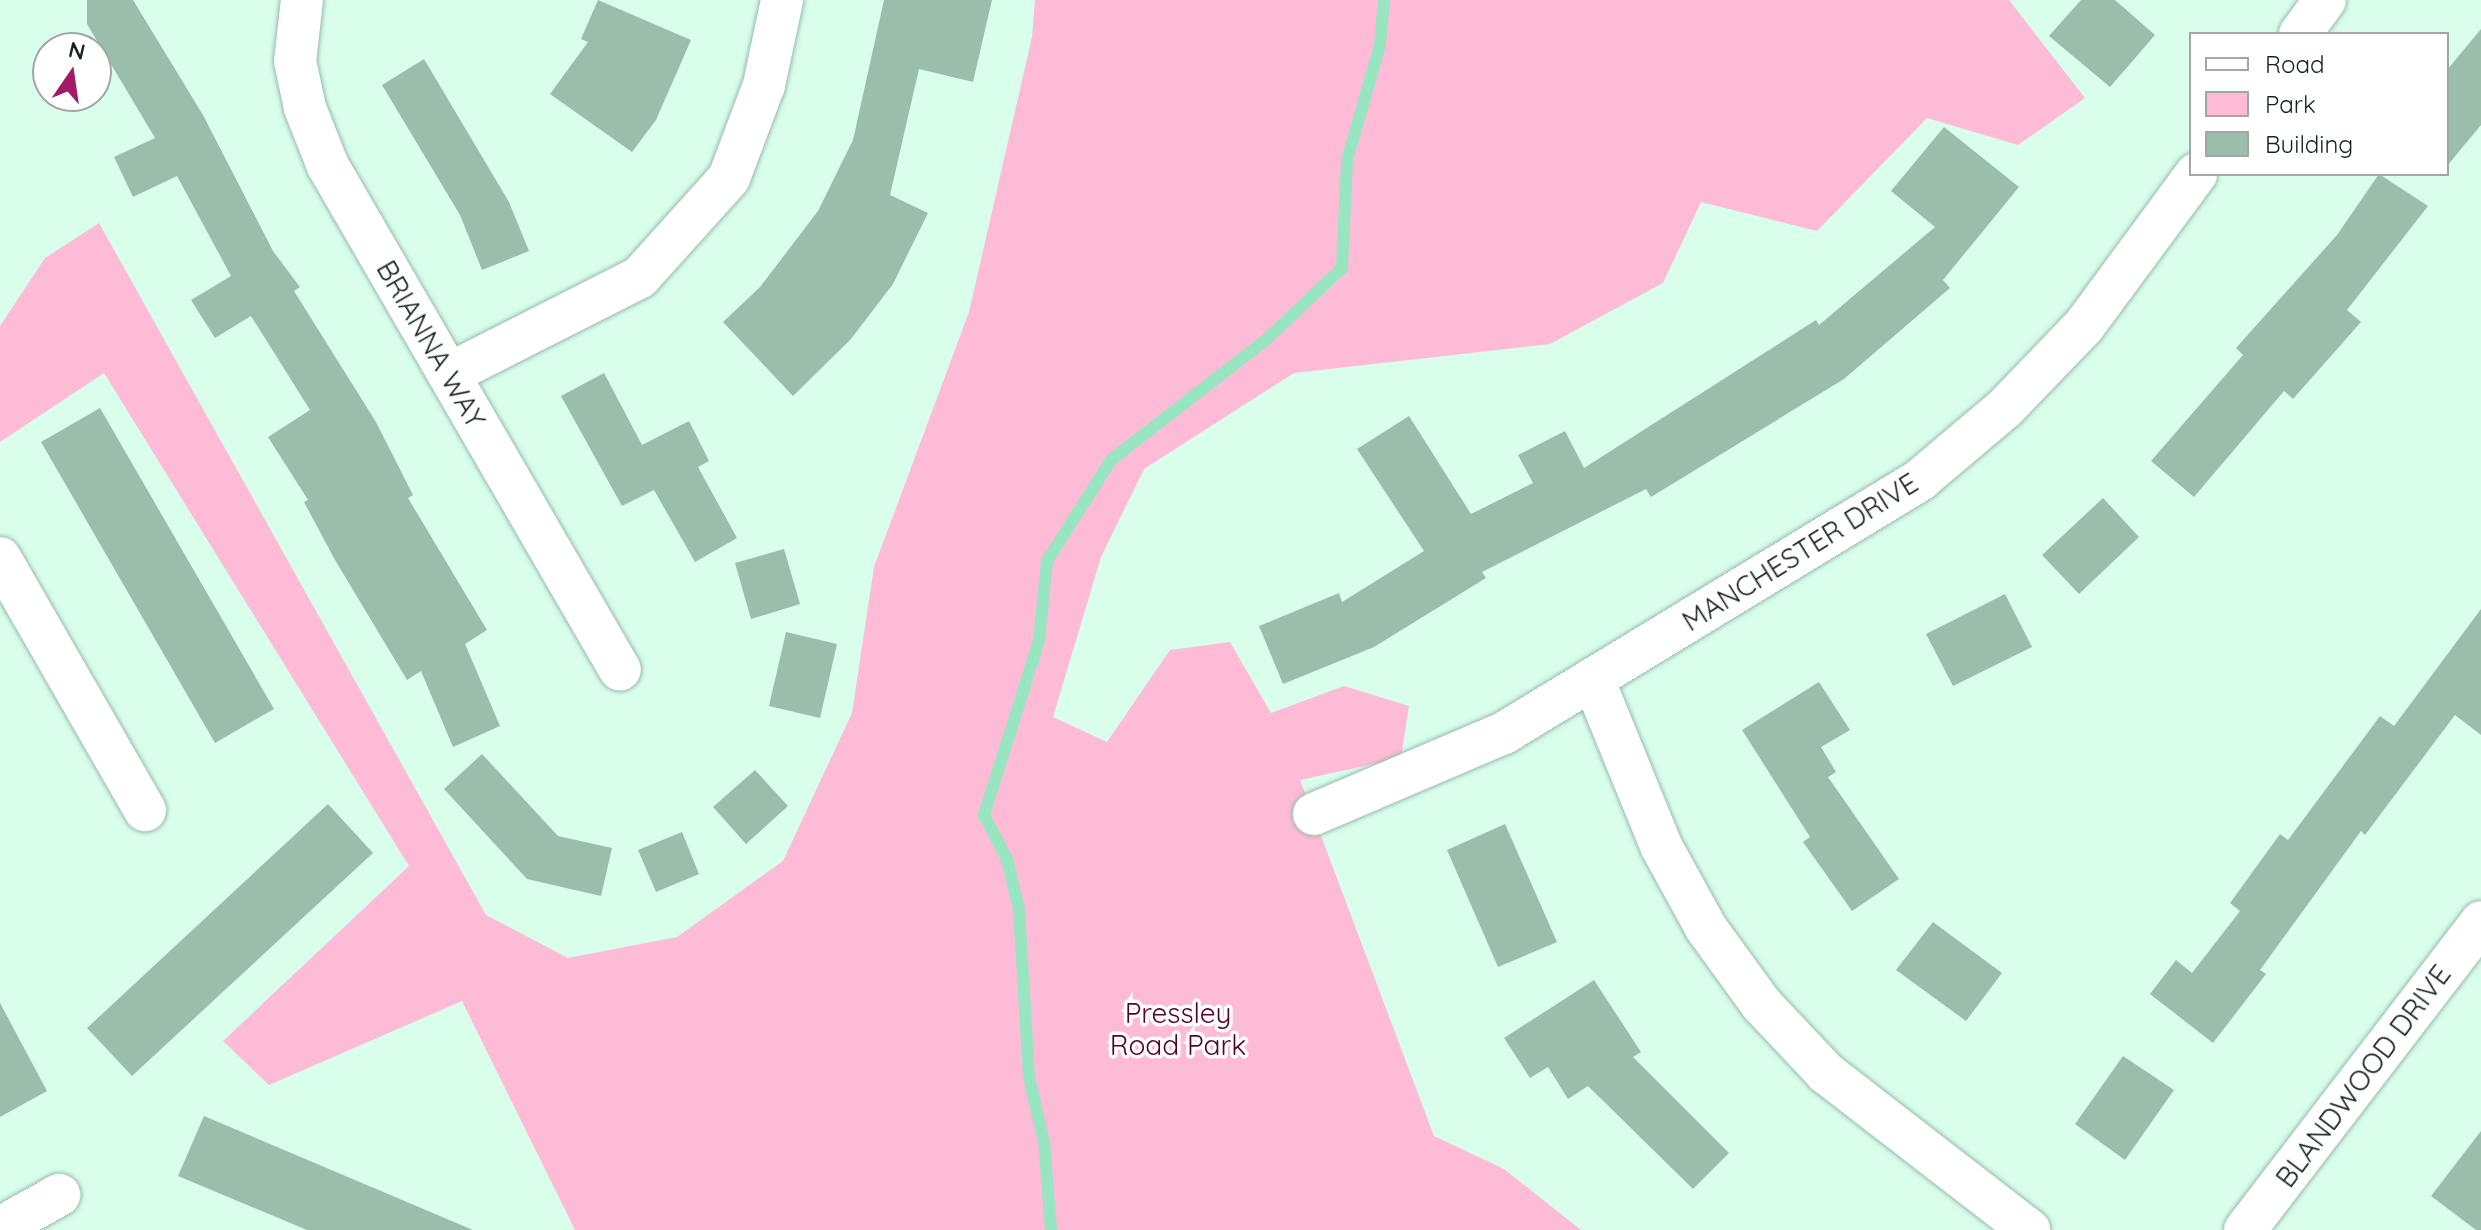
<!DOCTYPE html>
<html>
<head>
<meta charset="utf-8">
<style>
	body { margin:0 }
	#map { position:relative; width:2481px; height:1230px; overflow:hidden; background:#d9feec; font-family:Quicksand,sans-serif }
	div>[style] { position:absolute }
	.green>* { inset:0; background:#febbd5 }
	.stream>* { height:12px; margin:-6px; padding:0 6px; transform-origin:6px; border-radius:6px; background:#98e5c1 }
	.building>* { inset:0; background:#9abdac }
	.roads { filter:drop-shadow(0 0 2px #98bba9) drop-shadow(0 0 2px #98bba9) }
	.minor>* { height:42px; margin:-21px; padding:0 21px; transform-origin:21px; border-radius:21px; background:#fff }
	span { translate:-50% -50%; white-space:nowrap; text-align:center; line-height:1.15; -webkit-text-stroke:7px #fff; paint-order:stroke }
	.street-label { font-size:28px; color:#17241e }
	.park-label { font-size:28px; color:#52002f }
	.legend { position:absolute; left:2189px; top:32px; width:260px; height:144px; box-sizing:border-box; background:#fff; border:2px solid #a2a7a5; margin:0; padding:10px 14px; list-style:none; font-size:24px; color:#17241e }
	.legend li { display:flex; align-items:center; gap:16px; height:40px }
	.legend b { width:40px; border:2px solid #a2a7a5 }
	.north { position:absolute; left:32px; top:32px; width:80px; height:80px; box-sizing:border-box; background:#fff; border:2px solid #a2a7a5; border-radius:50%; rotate:13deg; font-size:22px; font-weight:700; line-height:32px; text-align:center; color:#17241e }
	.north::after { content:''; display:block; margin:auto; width:28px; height:36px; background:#a31a65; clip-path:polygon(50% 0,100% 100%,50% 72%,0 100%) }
</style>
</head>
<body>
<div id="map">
	<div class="green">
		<i style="clip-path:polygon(1035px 0,2009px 0,2085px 98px,2018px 145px,1927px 118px,1817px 231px,1701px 202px,1663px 283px,1550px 344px,1294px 373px,1144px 469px,1101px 557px,1053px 717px,1107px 742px,1170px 650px,1230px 642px,1271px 713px,1344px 686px,1409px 706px,1401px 758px,1300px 780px,1434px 1136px,1504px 1169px,1581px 1230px,575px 1230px,462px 1001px,269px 1085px,223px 1041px,409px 866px,104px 373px,0 442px,0 326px,45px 258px,99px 223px,486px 915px,568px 958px,677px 937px,783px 861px,852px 713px,874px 567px,969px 312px,1032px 37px)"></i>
	</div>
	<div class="stream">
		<i style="left:1051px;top:1230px;width:88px;rotate:-94.5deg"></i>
		<i style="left:1044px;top:1142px;width:67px;rotate:-103deg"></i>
		<i style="left:1029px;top:1077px;width:168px;rotate:-93.4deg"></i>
		<i style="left:1019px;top:909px;width:51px;rotate:-103.5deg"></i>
		<i style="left:1007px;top:859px;width:50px;rotate:-117.6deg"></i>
		<i style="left:984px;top:815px;width:182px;rotate:-72.5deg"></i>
		<i style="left:1039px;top:641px;width:80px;rotate:-84.3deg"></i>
		<i style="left:1047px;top:561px;width:120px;rotate:-57.6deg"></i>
		<i style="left:1111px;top:460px;width:197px;rotate:-37.8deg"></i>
		<i style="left:1267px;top:339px;width:103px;rotate:-43.4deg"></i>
		<i style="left:1342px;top:268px;width:108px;rotate:-87.3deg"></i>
		<i style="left:1347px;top:160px;width:120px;rotate:-74deg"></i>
		<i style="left:1380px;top:45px;width:45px;rotate:-84.9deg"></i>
	</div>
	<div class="building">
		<i style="clip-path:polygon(87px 0,133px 0,203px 115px,273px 251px,300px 287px,294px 291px,376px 422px,413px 495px,408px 498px,487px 630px,465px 644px,500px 726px,453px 747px,421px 671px,407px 680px,335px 560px,304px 502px,308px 500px,268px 437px,310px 410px,251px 316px,215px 338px,191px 300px,231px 276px,177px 176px,133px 197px,114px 157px,155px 138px,87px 24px)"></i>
		<i style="clip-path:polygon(598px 0,691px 40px,656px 120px,632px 152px,550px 94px,588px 42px,581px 39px)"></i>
		<i style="clip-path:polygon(884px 0,992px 0,973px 82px,919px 69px,890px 195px,928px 213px,893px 284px,851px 339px,793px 396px,723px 322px,760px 287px,818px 211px,853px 140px)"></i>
		<i style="clip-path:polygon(2081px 0,2115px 0,2155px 35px,2110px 87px,2049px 36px)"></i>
		<i style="clip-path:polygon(2481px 29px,2481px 125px,2447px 166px,2447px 70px)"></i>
		<i style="clip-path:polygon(424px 59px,509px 202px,529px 251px,482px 270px,460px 215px,382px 85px)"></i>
		<i style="clip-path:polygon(1944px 127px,2019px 187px,1943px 280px,1950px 288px,1844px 379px,1651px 497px,1646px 489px,1482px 572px,1486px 578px,1374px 647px,1283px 684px,1259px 626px,1339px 593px,1342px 602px,1424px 551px,1357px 449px,1409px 416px,1471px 514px,1533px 483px,1518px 455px,1565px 431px,1584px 468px,1816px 320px,1819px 325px,1935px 227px,1891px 191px)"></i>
		<i style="clip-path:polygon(2379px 174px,2428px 206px,2347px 310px,2361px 322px,2293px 399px,2284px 391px,2194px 497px,2151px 461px,2243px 355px,2236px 348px,2337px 235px)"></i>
		<i style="clip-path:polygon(604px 373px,642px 445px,689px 421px,709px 461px,698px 467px,737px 538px,695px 562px,654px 490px,622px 506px,561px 396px)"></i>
		<i style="clip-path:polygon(100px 408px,274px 709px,215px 743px,41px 442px)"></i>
		<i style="clip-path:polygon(2103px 498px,2139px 537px,2079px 594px,2042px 555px)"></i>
		<i style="clip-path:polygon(784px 549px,800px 604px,751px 619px,735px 563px)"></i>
		<i style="clip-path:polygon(2005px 594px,2032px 647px,1953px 686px,1926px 634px)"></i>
		<i style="clip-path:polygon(2481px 609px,2481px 735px,2455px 715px,2365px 835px,2361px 831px,2260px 970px,2266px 974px,2213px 1043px,2150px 994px,2176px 960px,2192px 973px,2240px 911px,2230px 903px,2280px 834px,2288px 840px,2380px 716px,2394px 726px)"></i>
		<i style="clip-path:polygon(786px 632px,837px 644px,820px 718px,769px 706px)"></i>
		<i style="clip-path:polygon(1819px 682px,1850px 730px,1821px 747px,1836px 772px,1828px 777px,1899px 879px,1852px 911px,1803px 842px,1810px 837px,1742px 730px)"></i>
		<i style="clip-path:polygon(482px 754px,558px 836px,612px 848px,601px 896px,527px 879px,444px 789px)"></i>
		<i style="clip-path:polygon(755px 770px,788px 806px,746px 844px,713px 807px)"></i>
		<i style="clip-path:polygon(328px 804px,373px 853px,132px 1076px,87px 1028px)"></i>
		<i style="clip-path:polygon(1505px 824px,1557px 942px,1498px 967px,1447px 850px)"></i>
		<i style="clip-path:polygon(682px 832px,699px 874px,656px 892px,638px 850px)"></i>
		<i style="clip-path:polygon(1933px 922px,2002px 973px,1966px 1021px,1896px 970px)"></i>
		<i style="clip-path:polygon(1594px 980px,1641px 1052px,1633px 1057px,1729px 1153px,1693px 1189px,1588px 1086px,1568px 1099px,1548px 1067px,1530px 1078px,1504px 1038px)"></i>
		<i style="clip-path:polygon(0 1003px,47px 1091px,0 1117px)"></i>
		<i style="clip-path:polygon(2123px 1056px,2174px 1090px,2125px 1160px,2075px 1124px)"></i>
		<i style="clip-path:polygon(204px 1116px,473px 1230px,307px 1230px,178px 1176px)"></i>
		<i style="clip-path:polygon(2481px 1131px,2481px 1230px,2476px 1230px,2431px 1196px)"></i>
	</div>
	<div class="roads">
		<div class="minor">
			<i style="left:302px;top:0;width:61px;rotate:96.5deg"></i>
			<i style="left:295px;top:61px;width:48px;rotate:78deg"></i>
			<i style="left:305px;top:108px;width:62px;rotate:68.4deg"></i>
			<i style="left:328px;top:166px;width:582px;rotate:59.91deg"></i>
			<i style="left:2300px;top:34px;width:42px;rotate:-53.7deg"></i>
			<i style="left:449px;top:374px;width:214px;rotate:-26.9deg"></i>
			<i style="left:640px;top:277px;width:133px;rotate:-48deg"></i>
			<i style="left:729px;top:178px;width:99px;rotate:-69.4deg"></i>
			<i style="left:764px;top:85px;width:87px;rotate:-78deg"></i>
			<i style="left:0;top:558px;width:291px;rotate:60.1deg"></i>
			<i style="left:1593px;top:679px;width:180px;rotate:67.8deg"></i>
			<i style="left:1661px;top:846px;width:94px;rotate:61.2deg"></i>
			<i style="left:1706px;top:928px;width:95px;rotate:54deg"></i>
			<i style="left:1762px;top:1005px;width:93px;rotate:46.7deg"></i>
			<i style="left:1826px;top:1073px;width:257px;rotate:37.7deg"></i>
			<i style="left:1314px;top:814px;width:207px;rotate:-23.1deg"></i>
			<i style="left:1504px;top:733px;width:488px;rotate:-31.3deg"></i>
			<i style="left:1921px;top:479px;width:110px;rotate:-40.2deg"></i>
			<i style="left:2005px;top:408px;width:114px;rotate:-46.1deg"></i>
			<i style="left:2084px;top:326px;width:189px;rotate:-53.6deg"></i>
			<i style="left:0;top:1228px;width:68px;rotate:-29.2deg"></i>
			<i style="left:2245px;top:1230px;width:388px;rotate:-52.5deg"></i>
		</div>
	</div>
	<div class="street-label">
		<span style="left:431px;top:344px;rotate:60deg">BRIANNA WAY</span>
		<span style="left:1800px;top:552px;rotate:-32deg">MANCHESTER DRIVE</span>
		<span style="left:2363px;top:1076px;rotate:-53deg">BLANDWOOD DRIVE</span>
	</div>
	<div class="park-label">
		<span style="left:1178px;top:1029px">Pressley<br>Road Park</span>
	</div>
	<ul class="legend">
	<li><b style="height:10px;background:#fff"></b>Road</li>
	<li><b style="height:22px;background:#febbd5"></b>Park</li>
	<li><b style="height:22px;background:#9abdac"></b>Building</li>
	</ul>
	<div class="north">N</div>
</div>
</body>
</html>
